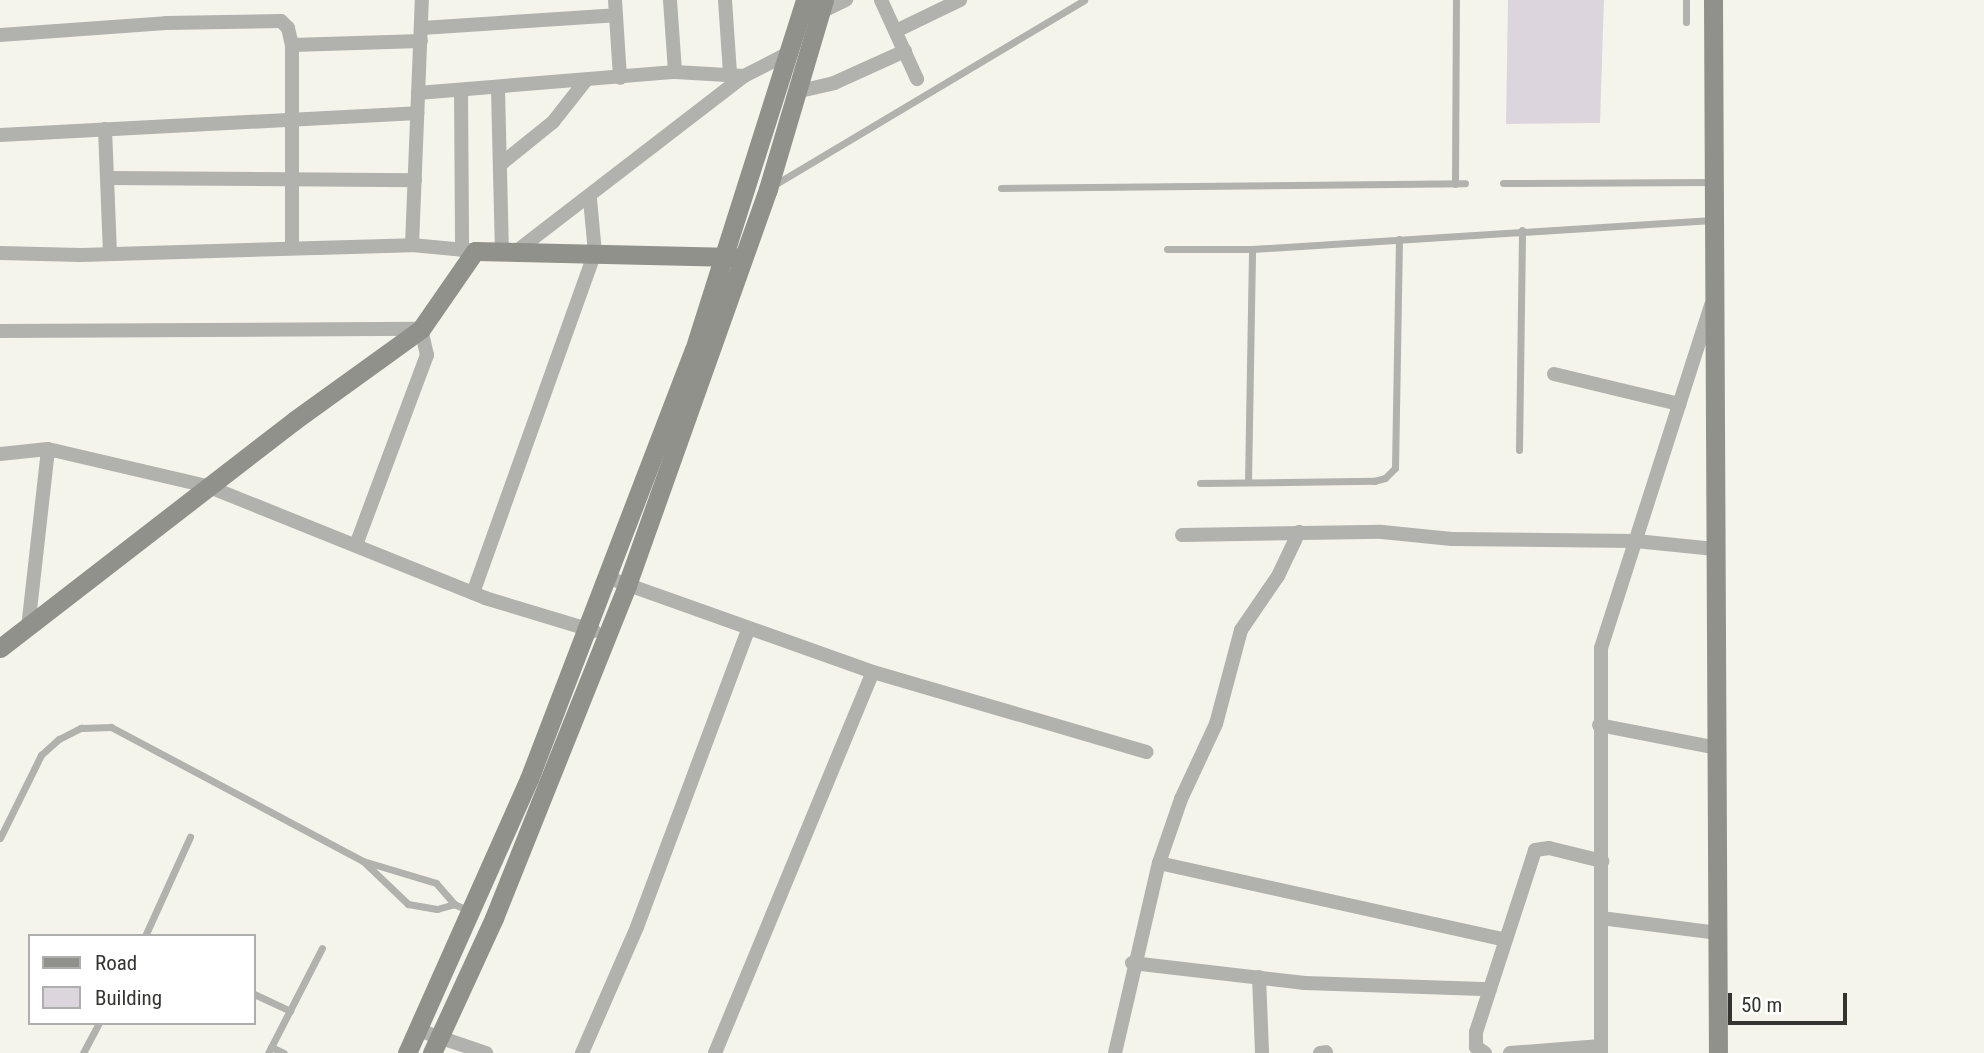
<!DOCTYPE html>
<html>
<head>
<meta charset="utf-8">
<style>
	body { margin:0 }
	#map { position:relative; width:1984px; height:1053px; overflow:hidden; background:#f5f4ea; font-family:"Roboto Condensed",sans-serif }
	div>[style] { position:absolute }
	.building>* { inset:0; background:#ddd5dd }
	.lane>* { height:7px; margin:-3.5px; padding:0 3.5px; transform-origin:3.5px; border-radius:3.5px; background:#b1b1ad }
	.street>* { height:14px; margin:-7px; padding:0 7px; transform-origin:7px; border-radius:7px; background:#b1b1ad }
	.secondary>* { height:19px; margin:-9.5px; padding:0 9.5px; transform-origin:9.5px; border-radius:9.5px; background:#91918b }
	span { translate:-50% -50%; white-space:nowrap; text-align:center; line-height:1.15; -webkit-text-stroke:5px #fff; paint-order:stroke }
	.legend { position:absolute; left:28px; top:934px; width:228px; height:91px; box-sizing:border-box; background:#fff; border:2px solid #aeaeac; margin:0; padding:9px 12px; list-style:none; font-size:21px; color:#343430 }
	.legend li { display:flex; align-items:center; gap:14px; height:35px }
	.legend b { width:35px; border:2px solid #aeaeac }
	.scale { position:absolute; left:1728px; top:993px; width:119px; height:32px; box-sizing:border-box; border:4px solid #343430; border-top:0; padding-left:9px; font-size:21px; line-height:24px; white-space:nowrap; color:#343430; -webkit-text-stroke:5px #fff; paint-order:stroke }
</style>
</head>
<body>
<div id="map">
	<div class="building">
		<i style="clip-path:polygon(1508px 0,1604px 0,1600px 123px,1506px 124px)"></i>
	</div>
	<div class="lane">
		<i style="left:1686px;top:0;width:22px;rotate:90deg"></i>
		<i style="left:1503px;top:183px;width:210px;rotate:-0.3deg"></i>
		<i style="left:1455px;top:184px;width:184px;rotate:-89.7deg"></i>
		<i style="left:774px;top:185px;width:361px;rotate:-30.8deg"></i>
		<i style="left:1001px;top:188px;width:464px;rotate:-0.6deg"></i>
		<i style="left:1167px;top:249px;width:85px"></i>
		<i style="left:1252px;top:249px;width:461px;rotate:-3.6deg"></i>
		<i style="left:1519px;top:450px;width:220px;rotate:-89.2deg"></i>
		<i style="left:1248px;top:482px;width:233px;rotate:-89deg"></i>
		<i style="left:1200px;top:483px;width:174px;rotate:-0.7deg"></i>
		<i style="left:1374px;top:481px;width:11px;rotate:-15deg"></i>
		<i style="left:1385px;top:478px;width:14px;rotate:-45deg"></i>
		<i style="left:1395px;top:468px;width:229px;rotate:-89deg"></i>
		<i style="left:0;top:838px;width:93px;rotate:-63.7deg"></i>
		<i style="left:41px;top:755px;width:24px;rotate:-42deg"></i>
		<i style="left:59px;top:739px;width:25px;rotate:-27deg"></i>
		<i style="left:81px;top:728px;width:30px;rotate:-2deg"></i>
		<i style="left:111px;top:727px;width:285px;rotate:28deg"></i>
		<i style="left:363px;top:861px;width:76px;rotate:16.8deg"></i>
		<i style="left:436px;top:883px;width:28px;rotate:49deg"></i>
		<i style="left:454px;top:904px;width:17px;rotate:24deg"></i>
		<i style="left:364px;top:862px;width:61px;rotate:43.7deg"></i>
		<i style="left:408px;top:904px;width:29px;rotate:10deg"></i>
		<i style="left:437px;top:909px;width:18px;rotate:-16deg"></i>
		<i style="left:145px;top:936px;width:109px;rotate:-65.6deg"></i>
		<i style="left:254px;top:994px;width:40px;rotate:25deg"></i>
		<i style="left:271px;top:1047px;width:14px;rotate:25deg"></i>
		<i style="left:83px;top:1053px;width:34px;rotate:-62deg"></i>
		<i style="left:268px;top:1053px;width:118px;rotate:-62.8deg"></i>
	</div>
	<div class="street">
		<i style="left:615px;top:0;width:78px;rotate:86.3deg"></i>
		<i style="left:670px;top:0;width:72px;rotate:86deg"></i>
		<i style="left:725px;top:0;width:73px;rotate:86.1deg"></i>
		<i style="left:881px;top:0;width:87px;rotate:65.5deg"></i>
		<i style="left:821px;top:12px;width:28px;rotate:-26deg"></i>
		<i style="left:422px;top:28px;width:194px;rotate:-3.8deg"></i>
		<i style="left:898px;top:30px;width:69px;rotate:-25.8deg"></i>
		<i style="left:0;top:35px;width:166px;rotate:-4.1deg"></i>
		<i style="left:166px;top:23px;width:115px;rotate:-1deg"></i>
		<i style="left:281px;top:21px;width:10px;rotate:45deg"></i>
		<i style="left:288px;top:28px;width:17px;rotate:77deg"></i>
		<i style="left:292px;top:45px;width:201px;rotate:90deg"></i>
		<i style="left:292px;top:45px;width:129px;rotate:-1.8deg"></i>
		<i style="left:498px;top:90px;width:162px;rotate:88.6deg"></i>
		<i style="left:461px;top:91px;width:159px;rotate:89.6deg"></i>
		<i style="left:800px;top:91px;width:35px;rotate:-13deg"></i>
		<i style="left:834px;top:83px;width:78px;rotate:-24.3deg"></i>
		<i style="left:418px;top:93px;width:258px;rotate:-4.7deg"></i>
		<i style="left:675px;top:72px;width:69px;rotate:3.3deg"></i>
		<i style="left:105px;top:129px;width:125px;rotate:87.7deg"></i>
		<i style="left:0;top:135px;width:418px;rotate:-3deg"></i>
		<i style="left:501px;top:164px;width:67px;rotate:-38.9deg"></i>
		<i style="left:553px;top:122px;width:53px;rotate:-51.8deg"></i>
		<i style="left:107px;top:178px;width:308px;rotate:0.4deg"></i>
		<i style="left:412px;top:245px;width:245px;rotate:-87.7deg"></i>
		<i style="left:518px;top:250px;width:285px;rotate:-37.6deg"></i>
		<i style="left:744px;top:76px;width:53px;rotate:-27.1deg"></i>
		<i style="left:0;top:253px;width:81px;rotate:1.4deg"></i>
		<i style="left:81px;top:255px;width:331px;rotate:-1.7deg"></i>
		<i style="left:412px;top:245px;width:63px;rotate:5.4deg"></i>
		<i style="left:0;top:331px;width:421px;rotate:-0.3deg"></i>
		<i style="left:421px;top:329px;width:27px;rotate:77deg"></i>
		<i style="left:427px;top:355px;width:203px;rotate:110.5deg"></i>
		<i style="left:1554px;top:374px;width:129px;rotate:13.5deg"></i>
		<i style="left:0;top:454px;width:48px;rotate:-5.9deg"></i>
		<i style="left:48px;top:449px;width:163px;rotate:13.1deg"></i>
		<i style="left:207px;top:486px;width:300px;rotate:21.9deg"></i>
		<i style="left:485px;top:598px;width:114px;rotate:16.8deg"></i>
		<i style="left:1182px;top:535px;width:200px;rotate:-0.9deg"></i>
		<i style="left:1382px;top:532px;width:70px;rotate:5.7deg"></i>
		<i style="left:1452px;top:539px;width:184px;rotate:0.6deg"></i>
		<i style="left:1636px;top:541px;width:79px;rotate:5.8deg"></i>
		<i style="left:606px;top:577px;width:283px;rotate:19.6deg"></i>
		<i style="left:873px;top:672px;width:285px;rotate:16.3deg"></i>
		<i style="left:473px;top:593px;width:361px;rotate:-70.3deg"></i>
		<i style="left:595px;top:253px;width:54px;rotate:-95.3deg"></i>
		<i style="left:28px;top:628px;width:180px;rotate:-83.6deg"></i>
		<i style="left:1599px;top:725px;width:120px;rotate:11deg"></i>
		<i style="left:1159px;top:863px;width:354px;rotate:12.5deg"></i>
		<i style="left:1601px;top:918px;width:118px;rotate:7.3deg"></i>
		<i style="left:1132px;top:963px;width:174px;rotate:6.6deg"></i>
		<i style="left:1305px;top:983px;width:185px;rotate:1.9deg"></i>
		<i style="left:1259px;top:977px;width:76px;rotate:87.7deg"></i>
		<i style="left:418px;top:1030px;width:72px;rotate:18.7deg"></i>
		<i style="left:582px;top:1053px;width:137px;rotate:-66.4deg"></i>
		<i style="left:637px;top:927px;width:317px;rotate:-69.5deg"></i>
		<i style="left:715px;top:1053px;width:412px;rotate:-67.5deg"></i>
		<i style="left:1115px;top:1053px;width:195px;rotate:-77deg"></i>
		<i style="left:1159px;top:863px;width:68px;rotate:-71deg"></i>
		<i style="left:1181px;top:799px;width:83px;rotate:-65deg"></i>
		<i style="left:1216px;top:724px;width:97px;rotate:-75.1deg"></i>
		<i style="left:1241px;top:630px;width:65px;rotate:-55.6deg"></i>
		<i style="left:1278px;top:576px;width:49px;rotate:-64.5deg"></i>
		<i style="left:1320px;top:1053px;width:6px;rotate:-9deg"></i>
		<i style="left:1485px;top:1053px;width:11px;rotate:-146deg"></i>
		<i style="left:1476px;top:1047px;width:15px;rotate:-90deg"></i>
		<i style="left:1476px;top:1032px;width:191px;rotate:-72deg"></i>
		<i style="left:1535px;top:850px;width:14px;rotate:-8deg"></i>
		<i style="left:1549px;top:848px;width:55px;rotate:13.8deg"></i>
		<i style="left:1510px;top:1053px;width:91px;rotate:-4.4deg"></i>
		<i style="left:1601px;top:1053px;width:405px;rotate:-90deg"></i>
		<i style="left:1601px;top:648px;width:360px;rotate:-72.2deg"></i>
	</div>
	<div class="secondary">
		<i style="left:1713px;top:0;width:1053px;rotate:89.73deg"></i>
		<i style="left:0;top:648px;width:373px;rotate:-37.7deg"></i>
		<i style="left:295px;top:420px;width:155px;rotate:-35.8deg"></i>
		<i style="left:421px;top:329px;width:95px;rotate:-55.3deg"></i>
		<i style="left:475px;top:251px;width:260px;rotate:1.3deg"></i>
		<i style="left:407px;top:1053px;width:300px;rotate:-66deg"></i>
		<i style="left:529px;top:779px;width:460px;rotate:-69deg"></i>
		<i style="left:694px;top:350px;width:367px;rotate:-72.4deg"></i>
		<i style="left:432px;top:1053px;width:149px;rotate:-65.3deg"></i>
		<i style="left:494px;top:918px;width:359px;rotate:-68.2deg"></i>
		<i style="left:627px;top:585px;width:420px;rotate:-70.4deg"></i>
		<i style="left:768px;top:189px;width:197px;rotate:-73.5deg"></i>
	</div>
	<ul class="legend">
	<li><b style="height:9px;background:#91918b"></b>Road</li>
	<li><b style="height:19px;background:#ddd5dd"></b>Building</li>
	</ul>
	<div class="scale">50 m</div>
</div>
</body>
</html>
